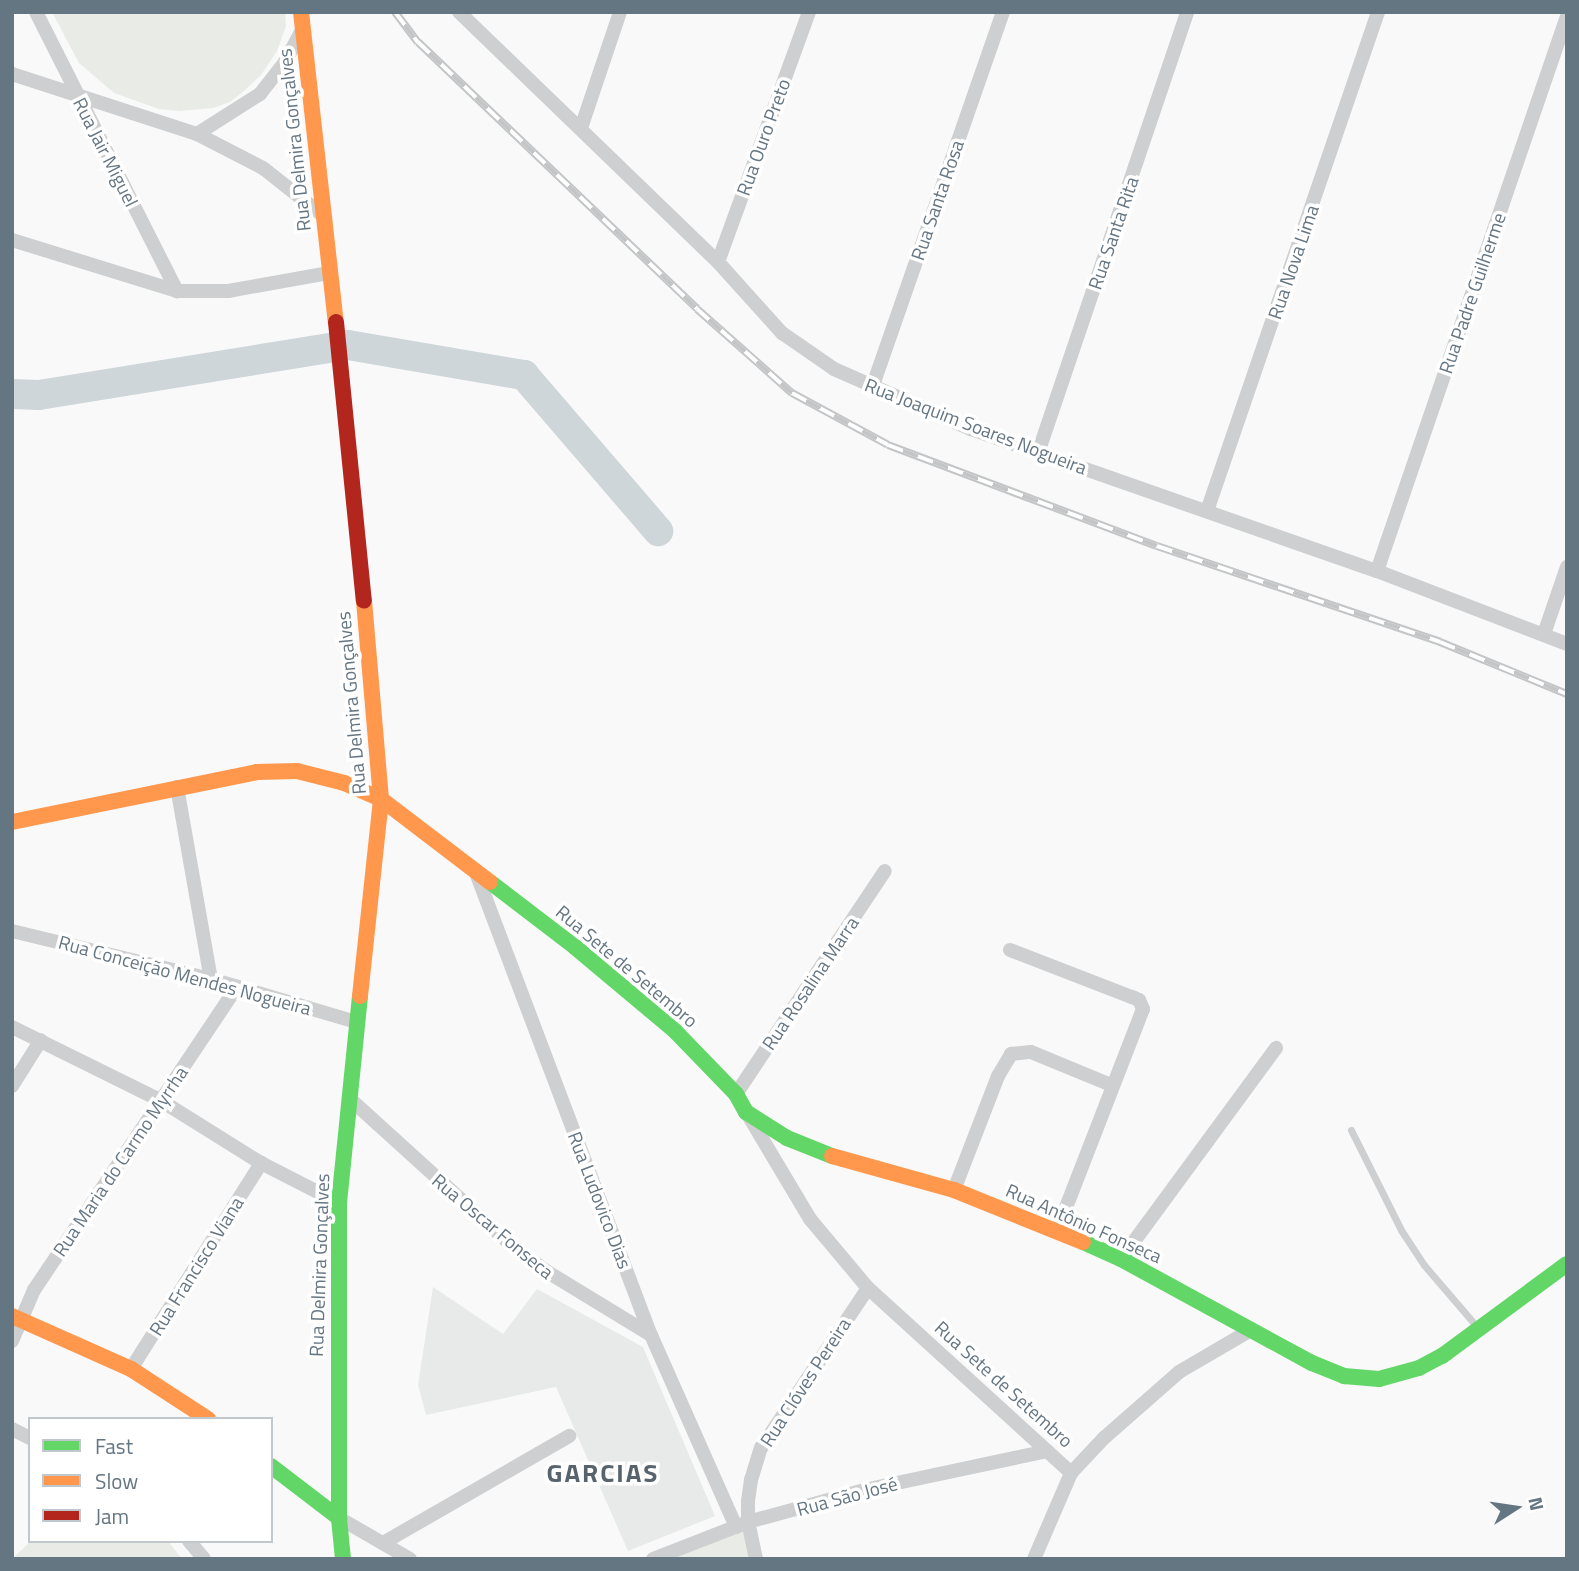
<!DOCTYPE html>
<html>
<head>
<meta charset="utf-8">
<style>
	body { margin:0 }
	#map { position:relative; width:1579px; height:1571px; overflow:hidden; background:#f9f9f9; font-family:"Titillium Web",sans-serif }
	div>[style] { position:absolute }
	.built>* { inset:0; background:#e8e9e9 }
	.green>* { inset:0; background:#e8ebe6 }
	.river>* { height:30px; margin:-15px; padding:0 15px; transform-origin:15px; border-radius:15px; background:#ced6d9 }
	.lane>* { height:7px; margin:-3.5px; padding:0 3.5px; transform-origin:3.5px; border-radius:3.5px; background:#cecfd0 }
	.street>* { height:14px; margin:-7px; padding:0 7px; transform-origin:7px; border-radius:7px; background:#cecfd0 }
	.fast>* { height:16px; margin:-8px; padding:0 8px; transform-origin:8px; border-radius:8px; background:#63d668 }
	.slow>* { height:16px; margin:-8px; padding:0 8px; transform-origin:8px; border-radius:8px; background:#ff974d }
	.jam>* { height:16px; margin:-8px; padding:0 8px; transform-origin:8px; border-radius:8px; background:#b3261e }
	.rail>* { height:8px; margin-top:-4px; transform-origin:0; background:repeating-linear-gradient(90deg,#fff 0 16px,#c3c5c6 0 32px); box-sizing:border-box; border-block:2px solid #c3c5c6 }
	span { translate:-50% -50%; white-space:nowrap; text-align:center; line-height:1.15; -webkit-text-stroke:7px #fff; paint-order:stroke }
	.street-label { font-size:19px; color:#657683 }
	.district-label { font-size:26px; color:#57646e; font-weight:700; letter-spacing:2px }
	.frame { position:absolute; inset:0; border:14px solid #657683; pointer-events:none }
	.legend { position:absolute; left:28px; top:1417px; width:245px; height:126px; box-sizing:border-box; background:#fff; border:2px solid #c1c8cd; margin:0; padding:9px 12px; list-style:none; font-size:21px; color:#657683 }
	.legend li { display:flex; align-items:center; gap:14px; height:35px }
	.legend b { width:35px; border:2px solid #c1c8cd }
	.north { position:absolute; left:1481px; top:1473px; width:70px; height:70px; -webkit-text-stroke:5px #fff; paint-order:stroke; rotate:78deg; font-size:19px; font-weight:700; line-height:28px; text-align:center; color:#657683 }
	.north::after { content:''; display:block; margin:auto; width:24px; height:32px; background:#657683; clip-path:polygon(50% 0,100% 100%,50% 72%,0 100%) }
</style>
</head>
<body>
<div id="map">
	<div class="built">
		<i style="clip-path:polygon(433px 1287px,503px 1334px,537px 1289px,643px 1347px,715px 1516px,628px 1551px,556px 1387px,426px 1415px,418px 1385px)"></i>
	</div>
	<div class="green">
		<i style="clip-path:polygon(52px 12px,285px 12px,286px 26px,277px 51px,261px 75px,244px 91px,230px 102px,213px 108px,179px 111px,159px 109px,114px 93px,79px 63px)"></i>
		<i style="clip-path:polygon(752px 1522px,761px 1559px,672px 1559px)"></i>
		<i style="clip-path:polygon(31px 1541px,168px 1541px,182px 1559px,12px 1559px)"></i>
	</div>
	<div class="river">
		<i style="left:12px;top:394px;width:27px;rotate:2deg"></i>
		<i style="left:39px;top:395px;width:313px;rotate:-9.2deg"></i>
		<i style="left:348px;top:345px;width:179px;rotate:9.7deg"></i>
		<i style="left:524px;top:375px;width:206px;rotate:49.3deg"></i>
	</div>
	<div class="lane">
		<i style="left:1351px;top:1130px;width:112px;rotate:63.4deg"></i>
		<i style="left:1401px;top:1230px;width:42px;rotate:56.7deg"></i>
		<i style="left:1424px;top:1265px;width:83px;rotate:49.4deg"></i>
	</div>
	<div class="street">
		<i style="left:36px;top:12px;width:313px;rotate:63.2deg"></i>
		<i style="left:459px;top:12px;width:360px;rotate:44deg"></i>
		<i style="left:718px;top:262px;width:96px;rotate:48deg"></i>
		<i style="left:782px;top:333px;width:63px;rotate:34.7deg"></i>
		<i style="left:834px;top:369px;width:150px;rotate:23.7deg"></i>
		<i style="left:971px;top:429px;width:430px;rotate:19.3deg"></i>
		<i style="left:1377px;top:571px;width:204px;rotate:21deg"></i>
		<i style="left:12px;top:74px;width:194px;rotate:18deg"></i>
		<i style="left:197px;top:134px;width:74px;rotate:27.3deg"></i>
		<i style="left:263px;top:168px;width:79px;rotate:38.3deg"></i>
		<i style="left:581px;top:128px;width:122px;rotate:-71.4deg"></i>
		<i style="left:197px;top:134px;width:75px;rotate:-32.4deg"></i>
		<i style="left:260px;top:94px;width:41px;rotate:-52deg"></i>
		<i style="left:285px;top:62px;width:38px;rotate:-62deg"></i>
		<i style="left:12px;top:240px;width:173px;rotate:17.2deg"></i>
		<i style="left:177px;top:291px;width:51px"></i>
		<i style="left:228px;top:291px;width:103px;rotate:-10.1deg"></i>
		<i style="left:718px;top:262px;width:266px;rotate:-70deg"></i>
		<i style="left:872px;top:388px;width:398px;rotate:-70.8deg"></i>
		<i style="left:1038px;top:453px;width:465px;rotate:-71.3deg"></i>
		<i style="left:1207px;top:511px;width:527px;rotate:-71.08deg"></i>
		<i style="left:1377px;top:571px;width:587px;rotate:-71.1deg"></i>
		<i style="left:1544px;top:634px;width:71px;rotate:-71.1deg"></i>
		<i style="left:177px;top:787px;width:195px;rotate:80deg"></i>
		<i style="left:475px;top:870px;width:497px;rotate:69.3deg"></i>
		<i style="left:651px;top:1335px;width:210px;rotate:66.1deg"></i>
		<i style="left:12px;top:931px;width:205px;rotate:13.6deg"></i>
		<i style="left:211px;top:979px;width:151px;rotate:16.5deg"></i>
		<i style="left:1010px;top:950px;width:131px;rotate:21.1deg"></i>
		<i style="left:1132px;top:997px;width:8px;rotate:23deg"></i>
		<i style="left:1139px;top:1000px;width:10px;rotate:66deg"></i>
		<i style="left:1143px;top:1009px;width:238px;rotate:111.2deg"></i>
		<i style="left:12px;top:1027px;width:165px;rotate:26.3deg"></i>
		<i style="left:160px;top:1100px;width:119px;rotate:32deg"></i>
		<i style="left:261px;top:1163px;width:88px;rotate:27.1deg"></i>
		<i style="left:12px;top:1086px;width:54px;rotate:-57.8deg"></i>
		<i style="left:736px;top:1094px;width:268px;rotate:-56.3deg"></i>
		<i style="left:349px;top:1098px;width:219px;rotate:42.2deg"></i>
		<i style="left:511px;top:1245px;width:44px;rotate:36.6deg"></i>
		<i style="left:546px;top:1271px;width:123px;rotate:31.4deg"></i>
		<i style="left:748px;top:1115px;width:121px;rotate:59.2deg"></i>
		<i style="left:810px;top:1219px;width:90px;rotate:50deg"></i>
		<i style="left:868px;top:1288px;width:275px;rotate:42.3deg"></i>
		<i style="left:954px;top:1190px;width:122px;rotate:-68.9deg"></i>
		<i style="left:998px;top:1076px;width:26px;rotate:-59deg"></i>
		<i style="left:1011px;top:1054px;width:20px;rotate:-6deg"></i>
		<i style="left:1031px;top:1052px;width:87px;rotate:22.4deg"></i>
		<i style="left:1121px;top:1259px;width:262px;rotate:-53.7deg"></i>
		<i style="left:12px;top:1341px;width:56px;rotate:-66.7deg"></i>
		<i style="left:34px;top:1290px;width:365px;rotate:-56.2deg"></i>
		<i style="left:131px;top:1369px;width:244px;rotate:-57.7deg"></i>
		<i style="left:12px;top:1429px;width:20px;rotate:27deg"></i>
		<i style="left:339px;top:1518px;width:82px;rotate:30deg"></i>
		<i style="left:189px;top:1541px;width:23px;rotate:50deg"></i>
		<i style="left:383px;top:1543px;width:215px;rotate:-29.9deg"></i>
		<i style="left:653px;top:1559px;width:102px;rotate:-21.3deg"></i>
		<i style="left:748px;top:1522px;width:120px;rotate:-15.4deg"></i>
		<i style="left:864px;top:1490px;width:187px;rotate:-12deg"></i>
		<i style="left:756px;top:1559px;width:38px;rotate:-102deg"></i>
		<i style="left:748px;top:1522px;width:21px;rotate:-90deg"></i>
		<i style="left:748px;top:1501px;width:21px;rotate:-82deg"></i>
		<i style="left:751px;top:1480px;width:34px;rotate:-73deg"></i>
		<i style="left:761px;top:1448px;width:192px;rotate:-56.2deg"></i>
		<i style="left:1034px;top:1559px;width:94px;rotate:-66.7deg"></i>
		<i style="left:1071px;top:1473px;width:48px;rotate:-46.7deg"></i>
		<i style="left:1104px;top:1438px;width:100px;rotate:-41.3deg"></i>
		<i style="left:1179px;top:1372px;width:83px;rotate:-30.3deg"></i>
	</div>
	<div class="fast">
		<i style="left:490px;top:882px;width:107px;rotate:37.4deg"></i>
		<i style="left:575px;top:947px;width:131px;rotate:40deg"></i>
		<i style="left:675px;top:1031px;width:88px;rotate:45.9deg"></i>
		<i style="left:736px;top:1094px;width:21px;rotate:61deg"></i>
		<i style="left:746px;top:1112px;width:49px;rotate:32.4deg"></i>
		<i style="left:787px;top:1138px;width:48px;rotate:21.8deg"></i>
		<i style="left:1083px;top:1242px;width:42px;rotate:24.1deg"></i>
		<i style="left:1121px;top:1259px;width:217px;rotate:28.6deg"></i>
		<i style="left:1312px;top:1363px;width:35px;rotate:22deg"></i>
		<i style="left:1344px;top:1376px;width:35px;rotate:5deg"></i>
		<i style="left:1379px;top:1379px;width:41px;rotate:-15.4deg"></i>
		<i style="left:1419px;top:1368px;width:26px;rotate:-28deg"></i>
		<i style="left:1442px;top:1356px;width:155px;rotate:-36.4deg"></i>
		<i style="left:271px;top:1466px;width:86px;rotate:37.4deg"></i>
		<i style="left:343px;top:1559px;width:41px;rotate:-95.6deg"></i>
		<i style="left:339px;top:1518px;width:315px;rotate:-90deg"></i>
		<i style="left:339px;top:1203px;width:208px;rotate:-84.2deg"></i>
	</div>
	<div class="slow">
		<i style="left:301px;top:12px;width:312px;rotate:83.6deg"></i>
		<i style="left:12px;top:822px;width:250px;rotate:-11.5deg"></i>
		<i style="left:257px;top:772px;width:40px;rotate:-1.4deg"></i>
		<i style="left:297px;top:771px;width:49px;rotate:14.3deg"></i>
		<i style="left:344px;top:783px;width:40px;rotate:23.4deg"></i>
		<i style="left:381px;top:799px;width:137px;rotate:37.3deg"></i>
		<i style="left:360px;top:996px;width:198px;rotate:-83.9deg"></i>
		<i style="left:381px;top:799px;width:199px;rotate:-94.9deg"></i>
		<i style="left:832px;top:1156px;width:127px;rotate:15.6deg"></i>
		<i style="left:954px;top:1190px;width:139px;rotate:22deg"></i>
		<i style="left:12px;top:1316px;width:130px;rotate:24deg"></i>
		<i style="left:131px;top:1369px;width:92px;rotate:33deg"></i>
	</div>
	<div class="jam">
		<i style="left:336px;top:322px;width:280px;rotate:84.3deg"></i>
	</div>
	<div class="rail">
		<i style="left:395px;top:12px;width:38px;rotate:53deg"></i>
		<i style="left:418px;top:42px;width:386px;rotate:43.7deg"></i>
		<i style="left:697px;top:309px;width:127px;rotate:41.5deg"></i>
		<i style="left:792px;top:393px;width:109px;rotate:28.4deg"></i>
		<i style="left:888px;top:445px;width:287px;rotate:20.6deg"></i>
		<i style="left:1157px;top:546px;width:299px;rotate:18.7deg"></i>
		<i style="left:1440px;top:642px;width:137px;rotate:22.3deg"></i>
	</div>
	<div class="street-label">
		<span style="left:763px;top:137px;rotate:-70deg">Rua Ouro Preto</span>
		<span style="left:294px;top:140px;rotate:-96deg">Rua Delmira Gonçalves</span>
		<span style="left:106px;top:152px;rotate:63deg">Rua Jair Miguel</span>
		<span style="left:937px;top:200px;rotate:-71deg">Rua Santa Rosa</span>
		<span style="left:1113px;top:233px;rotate:-71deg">Rua Santa Rita</span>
		<span style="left:1293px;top:262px;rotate:-71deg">Rua Nova Lima</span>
		<span style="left:1472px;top:293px;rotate:-71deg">Rua Padre Guilherme</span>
		<span style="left:976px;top:426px;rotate:21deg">Rua Joaquim Soares Nogueira</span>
		<span style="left:351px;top:703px;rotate:-95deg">Rua Delmira Gonçalves</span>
		<span style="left:627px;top:966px;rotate:40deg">Rua Sete de Setembro</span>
		<span style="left:185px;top:975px;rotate:15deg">Rua Conceição Mendes Nogueira</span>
		<span style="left:810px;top:983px;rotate:-56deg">Rua Rosalina Marra</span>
		<span style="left:120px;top:1161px;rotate:-56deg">Rua Maria do Carmo Myrrha</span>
		<span style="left:600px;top:1200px;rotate:69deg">Rua Ludovico Dias</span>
		<span style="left:1084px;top:1223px;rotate:24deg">Rua Antônio Fonseca</span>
		<span style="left:493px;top:1226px;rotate:40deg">Rua Oscar Fonseca</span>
		<span style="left:319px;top:1265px;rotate:-88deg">Rua Delmira Gonçalves</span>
		<span style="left:196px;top:1266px;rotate:-58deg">Rua Francisco Viana</span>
		<span style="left:805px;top:1382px;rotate:-57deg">Rua Clóves Pereira</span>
		<span style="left:1004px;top:1384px;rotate:42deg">Rua Sete de Setembro</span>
		<span style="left:847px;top:1496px;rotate:-15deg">Rua São José</span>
	</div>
	<div class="district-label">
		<span style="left:603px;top:1473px">GARCIAS</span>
	</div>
	<div class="frame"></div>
	<ul class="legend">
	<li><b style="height:9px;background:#63d668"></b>Fast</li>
	<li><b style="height:9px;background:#ff974d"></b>Slow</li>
	<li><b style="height:9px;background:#b3261e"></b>Jam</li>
	</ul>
	<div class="north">N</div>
</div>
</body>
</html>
